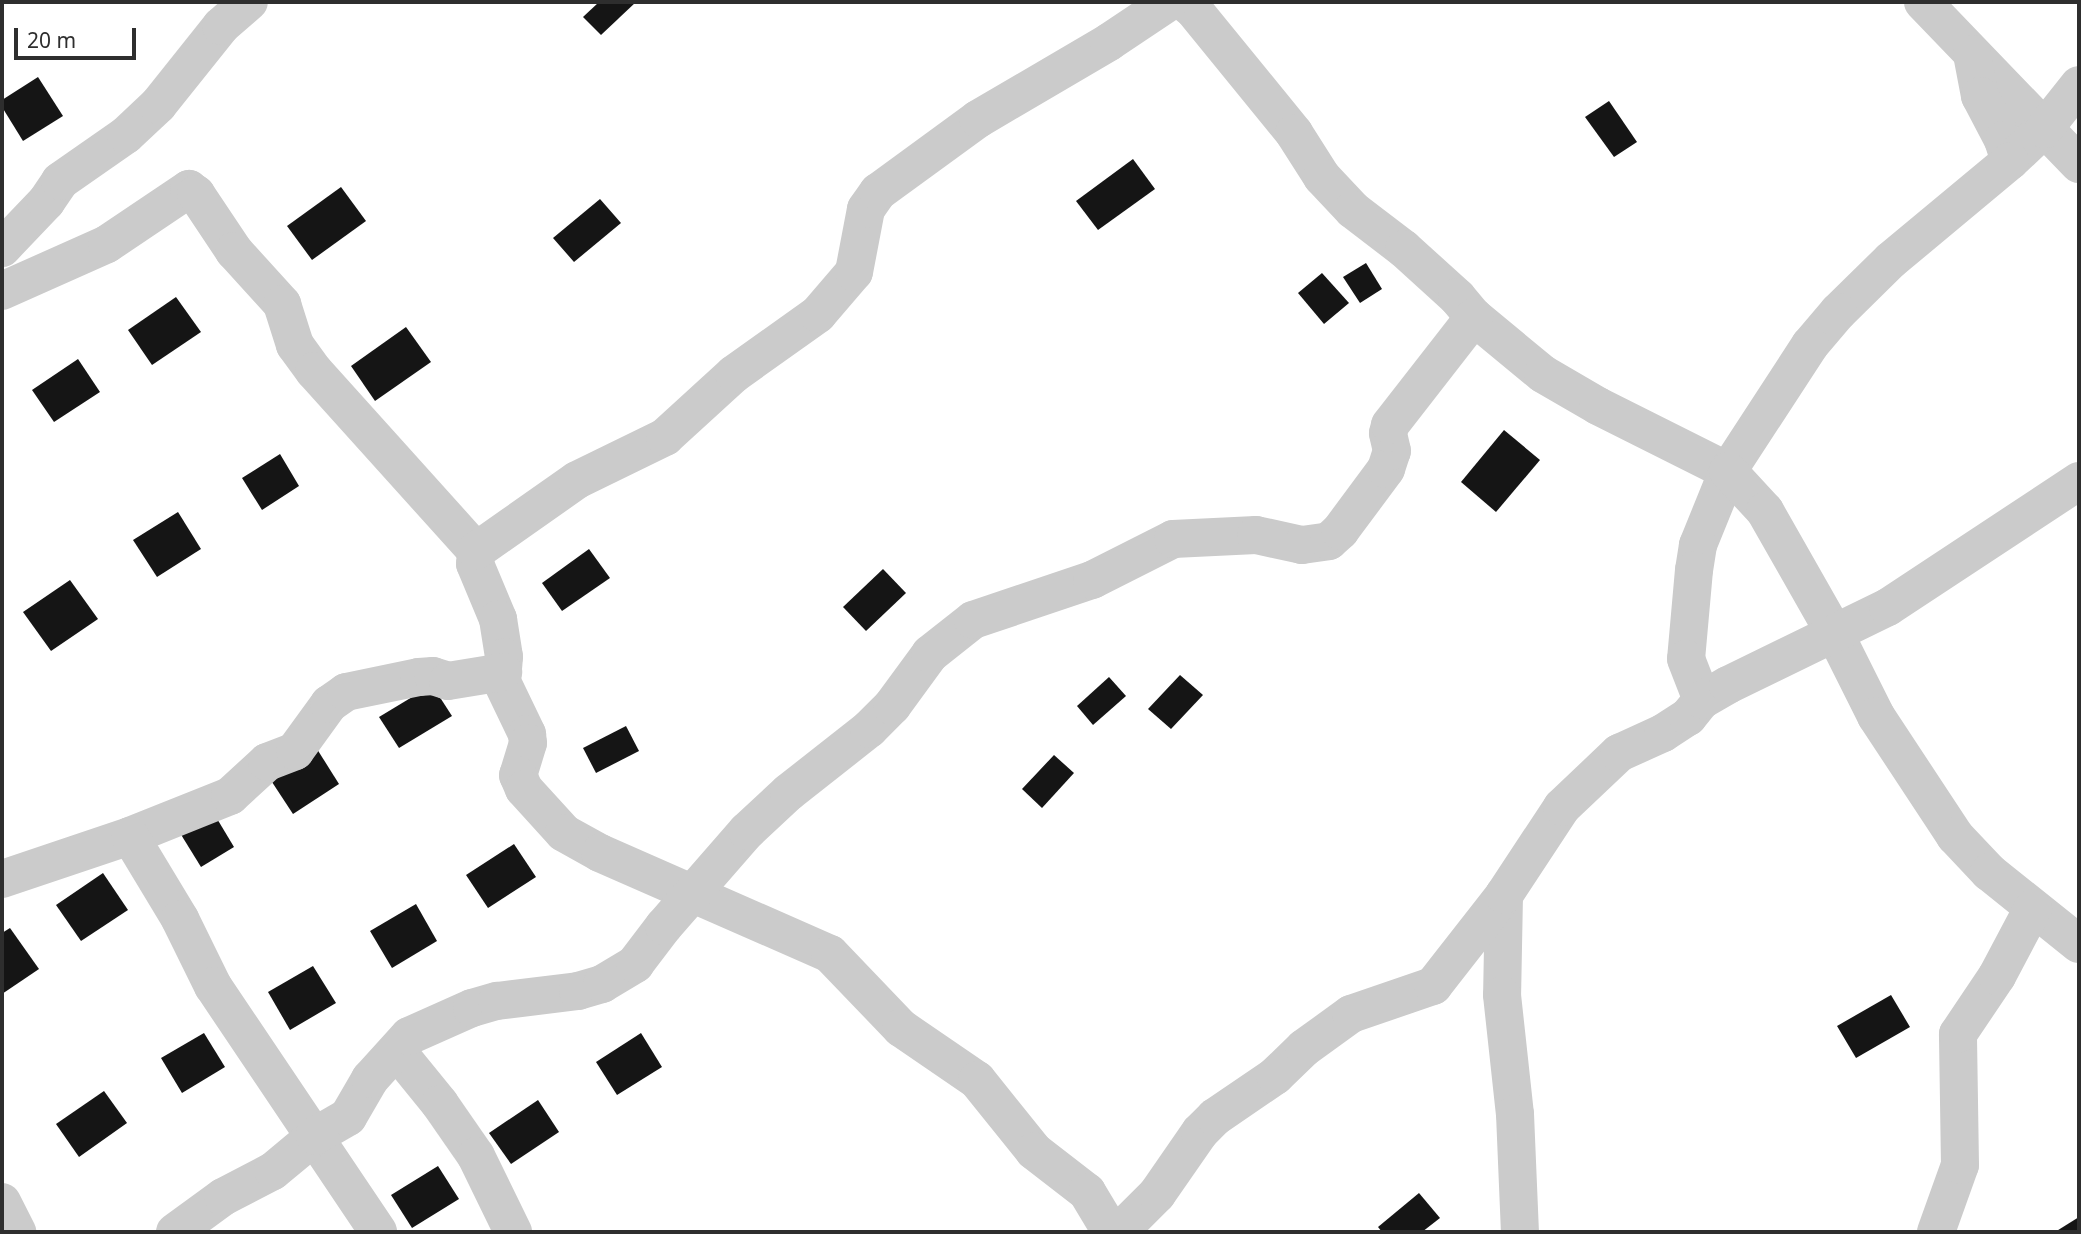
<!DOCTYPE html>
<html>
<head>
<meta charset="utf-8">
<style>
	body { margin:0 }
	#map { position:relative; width:2081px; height:1234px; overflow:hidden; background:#fff; font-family:"Noto Sans",sans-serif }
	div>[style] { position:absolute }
	.building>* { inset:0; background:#151515 }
	.street>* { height:38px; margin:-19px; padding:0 19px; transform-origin:19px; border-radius:19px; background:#cbcbcb }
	span { translate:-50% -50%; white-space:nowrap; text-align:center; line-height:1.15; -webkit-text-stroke:7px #fff; paint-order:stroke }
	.frame { position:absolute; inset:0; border:4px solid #2e2e2e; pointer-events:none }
	.scale { position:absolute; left:14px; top:28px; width:122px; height:32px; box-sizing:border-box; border:4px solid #2e2e2e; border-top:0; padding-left:9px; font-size:21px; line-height:24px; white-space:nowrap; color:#2e2e2e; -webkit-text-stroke:5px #fff; paint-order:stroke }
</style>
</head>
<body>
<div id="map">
	<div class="building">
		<i style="clip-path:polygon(599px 2px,636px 2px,601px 35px,583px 17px)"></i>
		<i style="clip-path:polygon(38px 77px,63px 116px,23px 141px,2px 107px,2px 100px)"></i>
		<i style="clip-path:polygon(1609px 101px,1637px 142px,1614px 157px,1585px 117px)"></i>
		<i style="clip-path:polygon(1133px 159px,1155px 189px,1098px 230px,1076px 201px)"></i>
		<i style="clip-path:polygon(341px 187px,366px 221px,312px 260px,287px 226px)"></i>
		<i style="clip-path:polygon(600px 199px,621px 223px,574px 262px,553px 238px)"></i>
		<i style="clip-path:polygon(1366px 263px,1382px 289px,1360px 303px,1343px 277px)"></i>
		<i style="clip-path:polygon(1322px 273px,1349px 303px,1324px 324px,1298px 293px)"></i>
		<i style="clip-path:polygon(176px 297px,201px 332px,152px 365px,128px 330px)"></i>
		<i style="clip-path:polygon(406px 327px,431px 362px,375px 401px,351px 366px)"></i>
		<i style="clip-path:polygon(78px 359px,100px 392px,54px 422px,32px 390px)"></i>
		<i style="clip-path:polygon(1504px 430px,1540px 460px,1496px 512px,1461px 482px)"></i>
		<i style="clip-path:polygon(280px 454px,299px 486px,262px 510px,242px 478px)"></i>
		<i style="clip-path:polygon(178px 512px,201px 549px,157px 577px,133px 540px)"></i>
		<i style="clip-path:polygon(589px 549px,610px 578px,562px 611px,542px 583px)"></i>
		<i style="clip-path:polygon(883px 569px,906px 593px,866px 631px,843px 607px)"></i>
		<i style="clip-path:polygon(70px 580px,98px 619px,51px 651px,23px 612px)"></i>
		<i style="clip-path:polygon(1180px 675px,1203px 695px,1171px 729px,1148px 709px)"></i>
		<i style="clip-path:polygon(1109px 677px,1126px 696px,1093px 725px,1077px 706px)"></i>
		<i style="clip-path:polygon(432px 685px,452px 716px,399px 748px,379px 717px)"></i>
		<i style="clip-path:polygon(626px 726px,639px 751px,596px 773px,583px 748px)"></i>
		<i style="clip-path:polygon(317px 749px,339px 784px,293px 814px,270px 779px)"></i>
		<i style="clip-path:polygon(1054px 755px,1074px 773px,1042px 808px,1022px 789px)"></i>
		<i style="clip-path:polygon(213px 812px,234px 847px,201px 867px,180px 833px)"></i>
		<i style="clip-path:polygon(514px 844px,536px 877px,488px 908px,466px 875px)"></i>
		<i style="clip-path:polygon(103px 873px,128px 910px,81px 941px,56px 905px)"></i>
		<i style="clip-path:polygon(416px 904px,437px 941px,392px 968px,370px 931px)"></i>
		<i style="clip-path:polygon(10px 928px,39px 969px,2px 994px,2px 933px)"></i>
		<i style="clip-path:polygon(313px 966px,336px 1003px,290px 1030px,268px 992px)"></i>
		<i style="clip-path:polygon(1891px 995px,1910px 1027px,1856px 1058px,1837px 1026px)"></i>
		<i style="clip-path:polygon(204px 1033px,225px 1067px,182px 1093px,161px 1058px)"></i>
		<i style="clip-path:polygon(641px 1033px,662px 1067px,617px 1095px,596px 1062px)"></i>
		<i style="clip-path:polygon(104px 1091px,127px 1123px,79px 1157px,56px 1124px)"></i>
		<i style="clip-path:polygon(538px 1100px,559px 1132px,511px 1164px,489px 1133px)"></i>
		<i style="clip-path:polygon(438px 1166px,459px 1199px,412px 1228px,391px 1195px)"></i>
		<i style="clip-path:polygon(1419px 1193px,1440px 1218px,1422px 1232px,1382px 1232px,1378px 1227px)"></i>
		<i style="clip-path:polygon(2079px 1217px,2079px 1232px,2055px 1232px)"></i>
	</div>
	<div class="street">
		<i style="left:1184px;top:2px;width:11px;rotate:38deg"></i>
		<i style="left:1193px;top:9px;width:160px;rotate:50.8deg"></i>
		<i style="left:1294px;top:133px;width:52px;rotate:57.5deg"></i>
		<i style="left:1322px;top:177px;width:45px;rotate:46.8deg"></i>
		<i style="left:1353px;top:210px;width:64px;rotate:37.4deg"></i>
		<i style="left:1404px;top:249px;width:72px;rotate:42.2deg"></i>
		<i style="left:1457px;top:297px;width:26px;rotate:50deg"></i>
		<i style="left:1474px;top:317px;width:89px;rotate:39.6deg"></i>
		<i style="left:1543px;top:374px;width:64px;rotate:30.2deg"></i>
		<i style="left:1598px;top:406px;width:145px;rotate:26.6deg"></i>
		<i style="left:1728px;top:471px;width:80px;rotate:112.1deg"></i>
		<i style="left:1698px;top:545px;width:25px;rotate:99deg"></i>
		<i style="left:1694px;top:570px;width:89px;rotate:95.1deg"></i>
		<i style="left:1686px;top:659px;width:44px;rotate:68.7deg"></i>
		<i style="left:1923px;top:2px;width:225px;rotate:46.1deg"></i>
		<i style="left:1972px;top:54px;width:43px;rotate:79.2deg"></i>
		<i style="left:1980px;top:96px;width:50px;rotate:62.4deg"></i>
		<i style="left:2003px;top:140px;width:22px;rotate:72deg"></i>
		<i style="left:2010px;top:161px;width:47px;rotate:-43.3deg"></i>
		<i style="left:2044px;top:129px;width:56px;rotate:-51.5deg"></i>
		<i style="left:2010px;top:161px;width:155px;rotate:140.2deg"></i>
		<i style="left:1891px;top:260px;width:74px;rotate:135.5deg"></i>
		<i style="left:1838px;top:312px;width:43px;rotate:130.3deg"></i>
		<i style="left:1810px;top:345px;width:150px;rotate:123.1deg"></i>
		<i style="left:1728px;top:471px;width:54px;rotate:47.2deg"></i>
		<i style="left:1765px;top:511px;width:142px;rotate:60.4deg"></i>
		<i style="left:1835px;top:634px;width:92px;rotate:63.4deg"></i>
		<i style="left:1876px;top:716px;width:144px;rotate:56.6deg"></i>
		<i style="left:1955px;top:836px;width:50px;rotate:46.6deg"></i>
		<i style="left:1989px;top:872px;width:115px;rotate:38.7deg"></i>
		<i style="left:2px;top:248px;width:64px;rotate:-46.3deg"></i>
		<i style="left:46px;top:202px;width:25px;rotate:-56deg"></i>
		<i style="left:60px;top:181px;width:80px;rotate:-34.9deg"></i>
		<i style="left:126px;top:135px;width:44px;rotate:-43.2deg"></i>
		<i style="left:158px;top:105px;width:101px;rotate:-51.4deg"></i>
		<i style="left:221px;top:26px;width:37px;rotate:-41deg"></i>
		<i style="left:2px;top:291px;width:115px;rotate:-24.1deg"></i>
		<i style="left:107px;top:244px;width:99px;rotate:-33.9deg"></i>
		<i style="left:189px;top:189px;width:9px;rotate:36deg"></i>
		<i style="left:196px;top:194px;width:69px;rotate:56.3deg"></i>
		<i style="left:234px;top:251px;width:72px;rotate:47.8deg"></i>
		<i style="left:282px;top:304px;width:43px;rotate:72.4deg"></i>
		<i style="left:295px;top:345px;width:32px;rotate:54deg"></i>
		<i style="left:314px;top:371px;width:242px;rotate:48deg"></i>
		<i style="left:476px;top:551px;width:13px;rotate:94deg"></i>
		<i style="left:475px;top:564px;width:60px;rotate:67.3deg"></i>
		<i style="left:498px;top:619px;width:38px;rotate:81deg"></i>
		<i style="left:504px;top:657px;width:25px;rotate:95deg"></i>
		<i style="left:502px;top:682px;width:58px;rotate:64.3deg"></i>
		<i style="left:527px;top:734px;width:9px;rotate:84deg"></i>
		<i style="left:528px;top:743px;width:34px;rotate:107deg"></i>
		<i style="left:518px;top:775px;width:15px;rotate:67deg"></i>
		<i style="left:524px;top:789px;width:59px;rotate:47.7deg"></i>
		<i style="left:564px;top:833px;width:41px;rotate:29.1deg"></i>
		<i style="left:600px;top:853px;width:251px;rotate:23.7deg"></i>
		<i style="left:830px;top:954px;width:103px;rotate:46.2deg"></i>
		<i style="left:901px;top:1028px;width:92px;rotate:34.4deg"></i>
		<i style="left:977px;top:1080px;width:91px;rotate:51.2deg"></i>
		<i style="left:1034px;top:1151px;width:67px;rotate:37.7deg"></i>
		<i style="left:1087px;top:1192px;width:47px;rotate:59deg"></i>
		<i style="left:476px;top:551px;width:123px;rotate:-35.1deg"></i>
		<i style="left:577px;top:480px;width:98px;rotate:-26deg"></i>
		<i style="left:665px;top:437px;width:93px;rotate:-42.4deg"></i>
		<i style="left:734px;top:374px;width:103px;rotate:-35.5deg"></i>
		<i style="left:818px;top:314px;width:55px;rotate:-49.4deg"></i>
		<i style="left:854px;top:272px;width:64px;rotate:-79.2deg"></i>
		<i style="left:866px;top:209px;width:21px;rotate:-55deg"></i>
		<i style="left:878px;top:192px;width:124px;rotate:-36.1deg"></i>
		<i style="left:978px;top:119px;width:152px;rotate:-30.4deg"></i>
		<i style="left:1109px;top:42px;width:72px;rotate:-33.7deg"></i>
		<i style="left:130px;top:836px;width:108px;rotate:-21.8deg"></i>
		<i style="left:230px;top:796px;width:50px;rotate:-42.6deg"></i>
		<i style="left:267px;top:762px;width:30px;rotate:-21deg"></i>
		<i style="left:295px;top:751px;width:58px;rotate:-54.1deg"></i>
		<i style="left:329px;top:704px;width:21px;rotate:-35deg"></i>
		<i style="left:346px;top:692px;width:75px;rotate:-11.6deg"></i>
		<i style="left:419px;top:677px;width:14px;rotate:-4deg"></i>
		<i style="left:433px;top:676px;width:16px;rotate:18deg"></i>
		<i style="left:448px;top:681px;width:56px;rotate:-9.3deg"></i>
		<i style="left:2px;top:879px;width:135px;rotate:-18.6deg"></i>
		<i style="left:130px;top:836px;width:97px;rotate:58.9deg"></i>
		<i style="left:180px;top:919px;width:75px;rotate:63.8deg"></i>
		<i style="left:213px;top:986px;width:296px;rotate:56.1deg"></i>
		<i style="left:1504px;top:895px;width:100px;rotate:91.1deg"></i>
		<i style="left:1502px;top:995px;width:120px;rotate:83.8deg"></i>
		<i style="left:1515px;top:1114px;width:118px;rotate:87.6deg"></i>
		<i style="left:397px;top:1051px;width:68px;rotate:50.9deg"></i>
		<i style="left:440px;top:1104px;width:63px;rotate:55.3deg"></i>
		<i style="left:476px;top:1156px;width:85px;rotate:64deg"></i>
		<i style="left:2px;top:1202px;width:34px;rotate:63deg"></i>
		<i style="left:175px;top:1232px;width:59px;rotate:-36.1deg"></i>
		<i style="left:223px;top:1197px;width:56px;rotate:-27.5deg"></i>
		<i style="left:273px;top:1171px;width:55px;rotate:-39.8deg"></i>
		<i style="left:315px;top:1136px;width:38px;rotate:-30deg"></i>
		<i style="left:348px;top:1117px;width:44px;rotate:-59.9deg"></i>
		<i style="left:370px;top:1079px;width:58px;rotate:-47.8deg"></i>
		<i style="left:409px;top:1036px;width:69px;rotate:-24deg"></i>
		<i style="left:472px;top:1008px;width:26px;rotate:-16deg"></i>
		<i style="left:497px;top:1001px;width:82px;rotate:-7deg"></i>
		<i style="left:578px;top:991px;width:25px;rotate:-16deg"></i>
		<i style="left:602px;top:984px;width:39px;rotate:-31deg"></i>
		<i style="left:635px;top:964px;width:48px;rotate:-52.7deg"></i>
		<i style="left:664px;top:926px;width:126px;rotate:-48.9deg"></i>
		<i style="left:747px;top:831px;width:57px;rotate:-42.9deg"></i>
		<i style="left:789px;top:792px;width:102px;rotate:-38.2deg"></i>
		<i style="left:869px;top:729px;width:33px;rotate:-45deg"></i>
		<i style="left:892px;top:706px;width:64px;rotate:-53.8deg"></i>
		<i style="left:930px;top:654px;width:55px;rotate:-38.3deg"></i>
		<i style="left:973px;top:620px;width:126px;rotate:-18.6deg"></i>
		<i style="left:1092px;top:580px;width:91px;rotate:-26.8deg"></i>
		<i style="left:1173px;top:539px;width:83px;rotate:-2.8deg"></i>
		<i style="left:1256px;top:535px;width:47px;rotate:12.3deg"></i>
		<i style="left:1302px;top:545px;width:27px;rotate:-8deg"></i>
		<i style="left:1329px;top:541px;width:15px;rotate:-42deg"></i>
		<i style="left:1340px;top:531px;width:77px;rotate:-53.4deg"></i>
		<i style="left:1386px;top:469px;width:19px;rotate:-72deg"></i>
		<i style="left:1392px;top:451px;width:18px;rotate:-103deg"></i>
		<i style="left:1388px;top:433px;width:8px;rotate:-76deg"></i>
		<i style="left:1390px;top:425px;width:137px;rotate:-52.1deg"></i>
		<i style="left:1119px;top:1232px;width:54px;rotate:-45deg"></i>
		<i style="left:1157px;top:1194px;width:75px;rotate:-55.3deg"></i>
		<i style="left:1200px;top:1132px;width:21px;rotate:-45deg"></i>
		<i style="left:1215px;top:1117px;width:73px;rotate:-34.3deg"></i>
		<i style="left:1275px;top:1076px;width:40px;rotate:-44deg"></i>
		<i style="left:1304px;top:1048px;width:58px;rotate:-35.9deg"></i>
		<i style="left:1351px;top:1014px;width:87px;rotate:-18.9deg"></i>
		<i style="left:1433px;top:986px;width:115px;rotate:-52deg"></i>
		<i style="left:1504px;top:895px;width:105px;rotate:-56.6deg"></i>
		<i style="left:1562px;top:807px;width:79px;rotate:-43.5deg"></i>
		<i style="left:1619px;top:753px;width:48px;rotate:-24.4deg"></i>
		<i style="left:1663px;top:733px;width:30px;rotate:-33deg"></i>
		<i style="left:1688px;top:717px;width:22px;rotate:-51deg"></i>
		<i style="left:1702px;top:700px;width:30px;rotate:-30deg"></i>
		<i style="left:1728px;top:685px;width:178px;rotate:-26deg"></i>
		<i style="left:1888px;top:607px;width:229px;rotate:-33.4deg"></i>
		<i style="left:1936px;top:1232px;width:71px;rotate:-70.3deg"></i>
		<i style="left:1960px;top:1165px;width:131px;rotate:-90.9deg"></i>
		<i style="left:1958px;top:1034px;width:70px;rotate:-56.1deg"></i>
		<i style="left:1997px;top:976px;width:77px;rotate:-62.1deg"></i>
	</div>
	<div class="frame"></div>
	<div class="scale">20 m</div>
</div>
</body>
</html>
